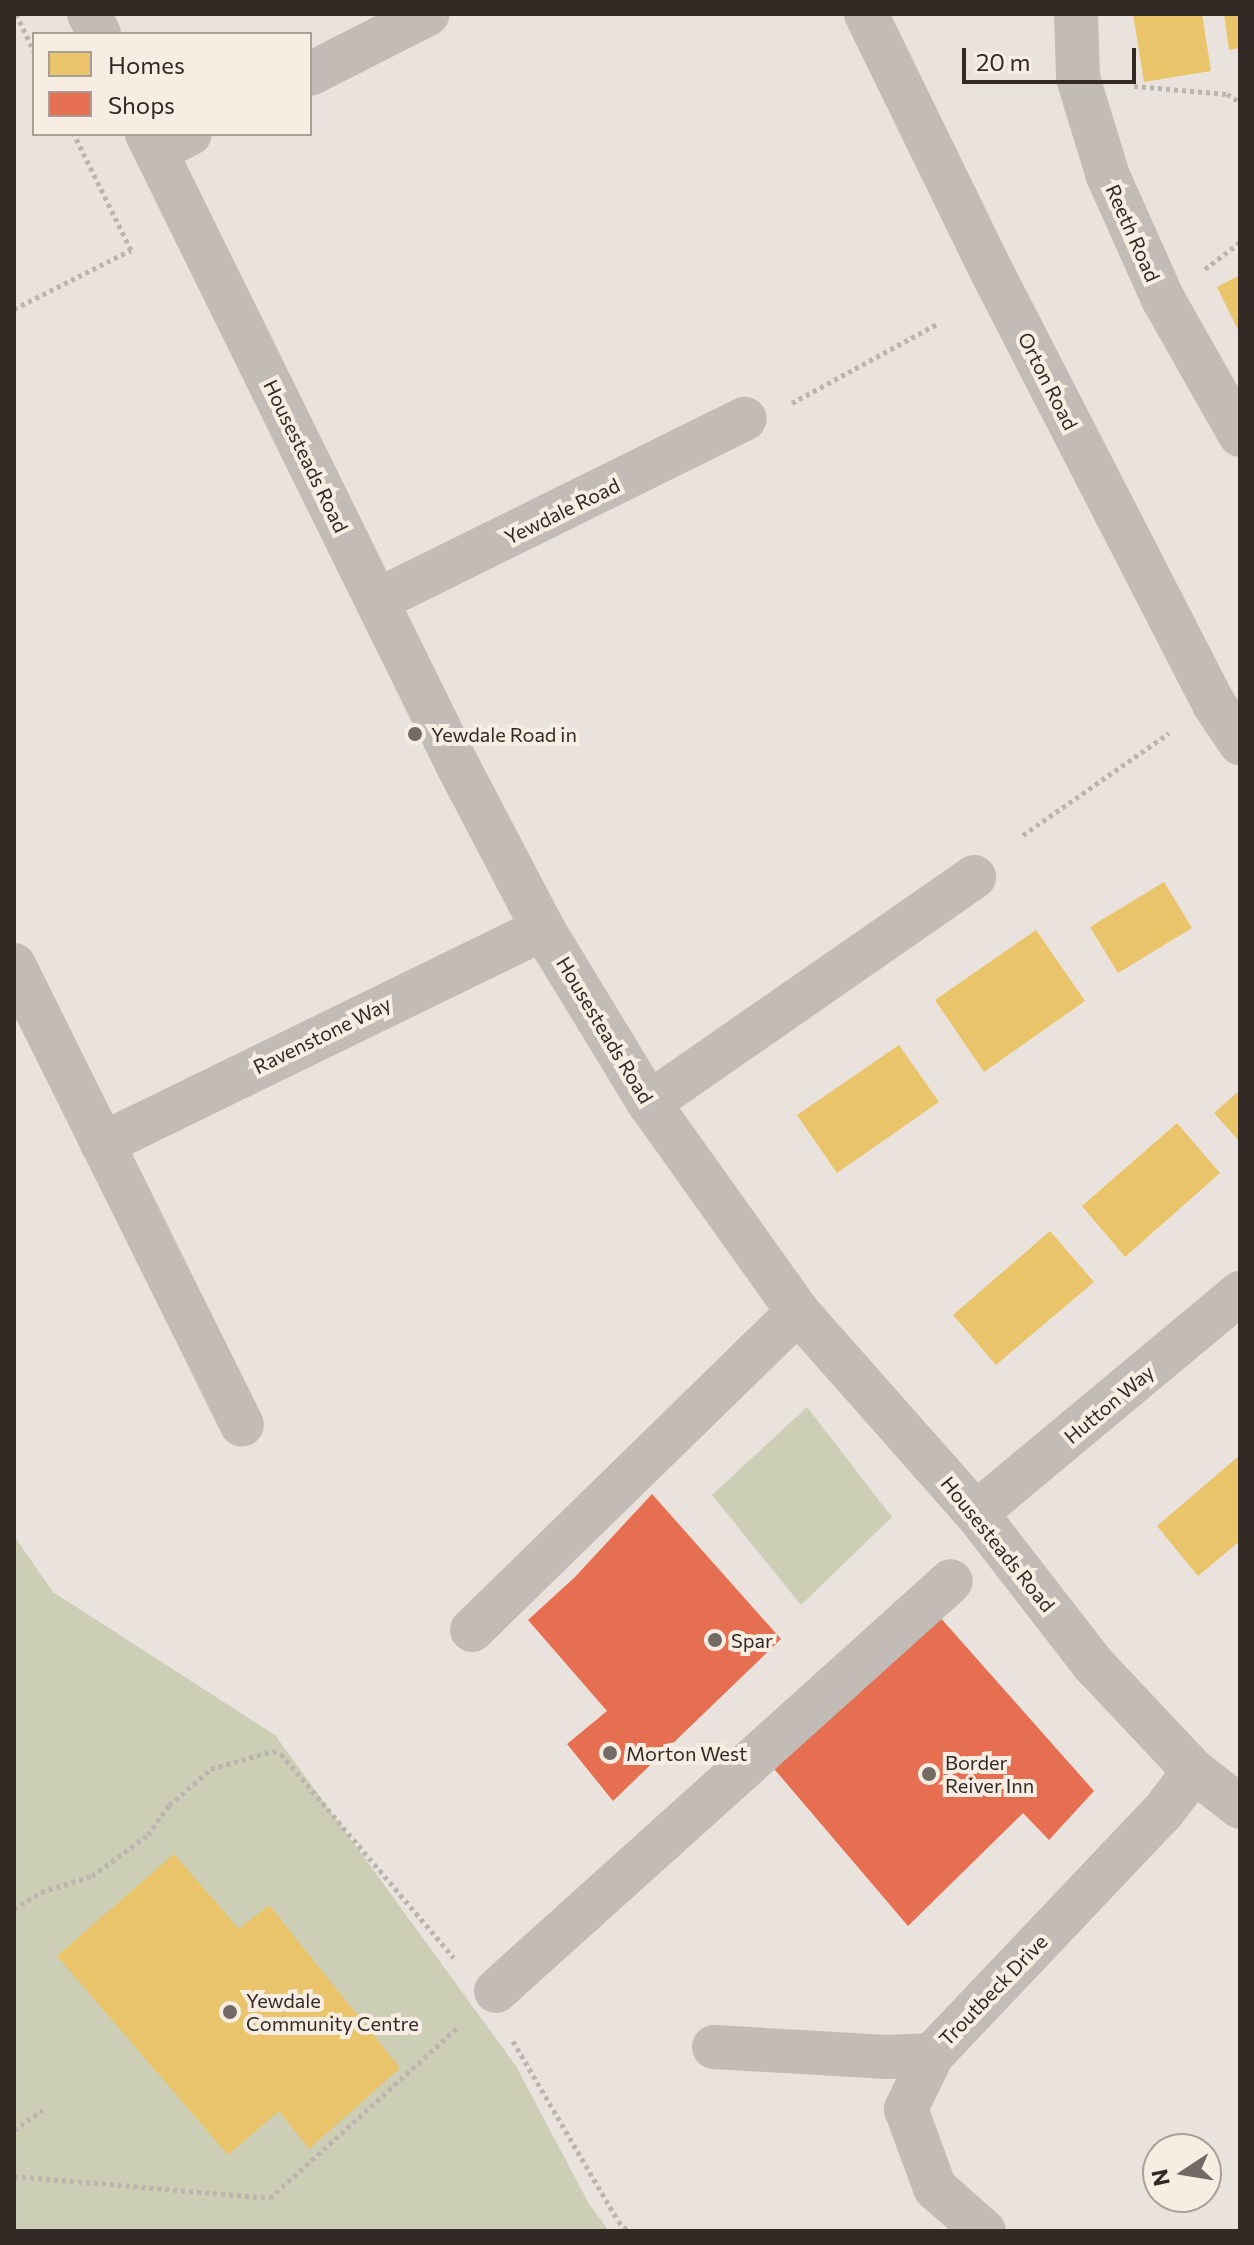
<!DOCTYPE html>
<html>
<head>
<meta charset="utf-8">
<style>
	body { margin:0 }
	#map { position:relative; width:1254px; height:2245px; overflow:hidden; background:#eae3dd; font-family:Commissioner,sans-serif }
	div>[style] { position:absolute }
	.green>* { inset:0; background:#cccfb6 }
	.homes>* { inset:0; background:#e9c46a }
	.shops>* { inset:0; background:#e76f51 }
	.path>* { height:5px; margin-top:-2.5px; transform-origin:0; background:repeating-linear-gradient(90deg,#bcb4ae 0 4px,transparent 0 8px) }
	.minor>* { height:44px; margin:-22px; padding:0 22px; transform-origin:22px; border-radius:22px; background:#c3bbb6 }
	.dots>* { width:22px; height:22px; translate:-50% -50%; box-sizing:border-box; border:4px solid #f8ede2; border-radius:50% }
	span { translate:-50% -50%; white-space:nowrap; text-align:center; line-height:1.15; -webkit-text-stroke:8px #f8ede2; paint-order:stroke }
	.street-label { font-size:20px; color:#332925 }
	.poi-label { font-size:20px; color:#332925 }
	.left { translate:0 -50%; text-align:left }
	.frame { position:absolute; inset:0; border:16px solid #332925; pointer-events:none }
	.legend { position:absolute; left:32px; top:32px; width:280px; height:104px; box-sizing:border-box; background:#f8ede2; border:2px solid #a99f96; margin:0; padding:10px 14px; list-style:none; font-size:24px; color:#332925 }
	.legend li { display:flex; align-items:center; gap:16px; height:40px }
	.legend b { width:40px; border:2px solid #a99f96 }
	.north { position:absolute; left:1142px; top:2133px; width:80px; height:80px; box-sizing:border-box; background:#f8ede2; border:2px solid #a99f96; border-radius:50%; rotate:258deg; font-size:22px; font-weight:700; line-height:32px; text-align:center; color:#332925 }
	.north::after { content:''; display:block; margin:auto; width:28px; height:36px; background:#736a65; clip-path:polygon(50% 0,100% 100%,50% 72%,0 100%) }
	.scale { position:absolute; left:962px; top:48px; width:174px; height:36px; box-sizing:border-box; border:4px solid #332925; border-top:0; padding-left:10px; font-size:24px; line-height:28px; white-space:nowrap; color:#332925; -webkit-text-stroke:6px #f8ede2; paint-order:stroke }
</style>
</head>
<body>
<div id="map">
	<div class="green">
		<i style="clip-path:polygon(807px 1407px,892px 1517px,801px 1605px,712px 1495px)"></i>
		<i style="clip-path:polygon(14px 1536px,53px 1592px,275px 1735px,516px 2066px,589px 2204px,609px 2231px,14px 2231px)"></i>
	</div>
	<div class="homes">
		<i style="clip-path:polygon(1133px 14px,1202px 14px,1211px 71px,1144px 82px)"></i>
		<i style="clip-path:polygon(1224px 14px,1240px 14px,1240px 48px,1229px 50px)"></i>
		<i style="clip-path:polygon(1240px 275px,1240px 334px,1217px 287px)"></i>
		<i style="clip-path:polygon(1164px 882px,1192px 928px,1118px 973px,1090px 927px)"></i>
		<i style="clip-path:polygon(1036px 930px,1085px 1001px,984px 1072px,935px 1000px)"></i>
		<i style="clip-path:polygon(899px 1045px,939px 1102px,837px 1173px,797px 1115px)"></i>
		<i style="clip-path:polygon(1240px 1090px,1240px 1142px,1214px 1113px)"></i>
		<i style="clip-path:polygon(1177px 1123px,1220px 1173px,1125px 1257px,1082px 1206px)"></i>
		<i style="clip-path:polygon(1050px 1231px,1094px 1282px,996px 1365px,953px 1315px)"></i>
		<i style="clip-path:polygon(1240px 1455px,1240px 1541px,1198px 1576px,1157px 1526px)"></i>
		<i style="clip-path:polygon(174px 1854px,239px 1929px,269px 1905px,400px 2068px,309px 2149px,279px 2111px,228px 2155px,57px 1956px)"></i>
	</div>
	<div class="shops">
		<i style="clip-path:polygon(652px 1494px,781px 1639px,613px 1801px,567px 1744px,607px 1711px,528px 1620px,575px 1577px)"></i>
		<i style="clip-path:polygon(938px 1615px,1094px 1791px,1049px 1840px,1023px 1813px,908px 1926px,764px 1757px)"></i>
	</div>
	<div class="path">
		<i style="left:16px;top:14px;width:41px;rotate:64.1deg"></i>
		<i style="left:1134px;top:86px;width:93px;rotate:4.9deg"></i>
		<i style="left:1227px;top:94px;width:15px;rotate:32deg"></i>
		<i style="left:1205px;top:269px;width:44px;rotate:-37.6deg"></i>
		<i style="left:14px;top:309px;width:131px;rotate:-26.8deg"></i>
		<i style="left:131px;top:250px;width:129px;rotate:-116.2deg"></i>
		<i style="left:792px;top:403px;width:167px;rotate:-28.6deg"></i>
		<i style="left:1023px;top:835px;width:178px;rotate:-34.9deg"></i>
		<i style="left:14px;top:1909px;width:32px;rotate:-32deg"></i>
		<i style="left:41px;top:1892px;width:53px;rotate:-17.4deg"></i>
		<i style="left:92px;top:1876px;width:69px;rotate:-36.2deg"></i>
		<i style="left:148px;top:1835px;width:37px;rotate:-55deg"></i>
		<i style="left:169px;top:1805px;width:55px;rotate:-40.6deg"></i>
		<i style="left:211px;top:1769px;width:65px;rotate:-16.2deg"></i>
		<i style="left:273px;top:1751px;width:9px;rotate:21deg"></i>
		<i style="left:281px;top:1754px;width:267px;rotate:49.7deg"></i>
		<i style="left:513px;top:2041px;width:208px;rotate:59.7deg"></i>
		<i style="left:618px;top:2221px;width:14px;rotate:45deg"></i>
		<i style="left:14px;top:2130px;width:35px;rotate:-35deg"></i>
		<i style="left:14px;top:2176px;width:257px;rotate:4.9deg"></i>
		<i style="left:270px;top:2198px;width:254px;rotate:-42.3deg"></i>
	</div>
	<div class="minor">
		<i style="left:89px;top:14px;width:22px;rotate:63deg"></i>
		<i style="left:866px;top:14px;width:294px;rotate:64deg"></i>
		<i style="left:995px;top:278px;width:479px;rotate:62.8deg"></i>
		<i style="left:1214px;top:704px;width:47px;rotate:56.3deg"></i>
		<i style="left:1076px;top:14px;width:64px;rotate:88.2deg"></i>
		<i style="left:1078px;top:78px;width:102px;rotate:73deg"></i>
		<i style="left:1108px;top:176px;width:135px;rotate:65.9deg"></i>
		<i style="left:1163px;top:299px;width:156px;rotate:60.5deg"></i>
		<i style="left:310px;top:74px;width:132px;rotate:-27deg"></i>
		<i style="left:147px;top:134px;width:707px;rotate:63.8deg"></i>
		<i style="left:459px;top:768px;width:182px;rotate:62.4deg"></i>
		<i style="left:543px;top:929px;width:204px;rotate:58.7deg"></i>
		<i style="left:649px;top:1103px;width:257px;rotate:54.5deg"></i>
		<i style="left:798px;top:1312px;width:268px;rotate:48.5deg"></i>
		<i style="left:976px;top:1513px;width:191px;rotate:52.2deg"></i>
		<i style="left:1093px;top:1664px;width:147px;rotate:46.7deg"></i>
		<i style="left:1194px;top:1771px;width:58px;rotate:38deg"></i>
		<i style="left:156px;top:151px;width:38px;rotate:-27deg"></i>
		<i style="left:378px;top:600px;width:409px;rotate:-26.3deg"></i>
		<i style="left:14px;top:965px;width:513px;rotate:63.63deg"></i>
		<i style="left:649px;top:1103px;width:396px;rotate:-34.8deg"></i>
		<i style="left:102px;top:1144px;width:491px;rotate:-26deg"></i>
		<i style="left:976px;top:1513px;width:344px;rotate:-39.8deg"></i>
		<i style="left:472px;top:1630px;width:455px;rotate:-44.3deg"></i>
		<i style="left:496px;top:1991px;width:612px;rotate:-42.02deg"></i>
		<i style="left:714px;top:2047px;width:173px;rotate:3.3deg"></i>
		<i style="left:887px;top:2057px;width:45px;rotate:-2.5deg"></i>
		<i style="left:984px;top:2231px;width:65px;rotate:-138.7deg"></i>
		<i style="left:935px;top:2188px;width:84px;rotate:-110.2deg"></i>
		<i style="left:906px;top:2109px;width:60px;rotate:-64.3deg"></i>
		<i style="left:932px;top:2055px;width:334px;rotate:-46.5deg"></i>
		<i style="left:1162px;top:1813px;width:53px;rotate:-52.7deg"></i>
	</div>
	<div class="dots">
		<i style="left:415px;top:734px;background:#736a65"></i>
		<i style="left:715px;top:1640px;background:#736a65"></i>
		<i style="left:610px;top:1753px;background:#736a65"></i>
		<i style="left:929px;top:1774px;background:#736a65"></i>
		<i style="left:230px;top:2012px;background:#736a65"></i>
	</div>
	<div class="street-label">
		<span style="left:1133px;top:233px;rotate:66deg">Reeth Road</span>
		<span style="left:1048px;top:381px;rotate:63deg">Orton Road</span>
		<span style="left:306px;top:456px;rotate:64deg">Housesteads Road</span>
		<span style="left:562px;top:511px;rotate:-26deg">Yewdale Road</span>
		<span style="left:605px;top:1030px;rotate:59deg">Housesteads Road</span>
		<span style="left:322px;top:1035px;rotate:-26deg">Ravenstone Way</span>
		<span style="left:1109px;top:1404px;rotate:-40deg">Hutton Way</span>
		<span style="left:998px;top:1544px;rotate:51deg">Housesteads Road</span>
		<span style="left:993px;top:1990px;rotate:-46deg">Troutbeck Drive</span>
	</div>
	<div class="poi-label">
		<span class="left" style="left:431px;top:734px">Yewdale Road in</span>
		<span class="left" style="left:731px;top:1640px">Spar</span>
		<span class="left" style="left:626px;top:1753px">Morton West</span>
		<span class="left" style="left:945px;top:1774px">Border<br>Reiver Inn</span>
		<span class="left" style="left:246px;top:2012px">Yewdale<br>Community Centre</span>
	</div>
	<div class="frame"></div>
	<ul class="legend">
	<li><b style="height:22px;background:#e9c46a"></b>Homes</li>
	<li><b style="height:22px;background:#e76f51"></b>Shops</li>
	</ul>
	<div class="north">N</div>
	<div class="scale">20 m</div>
</div>
</body>
</html>
